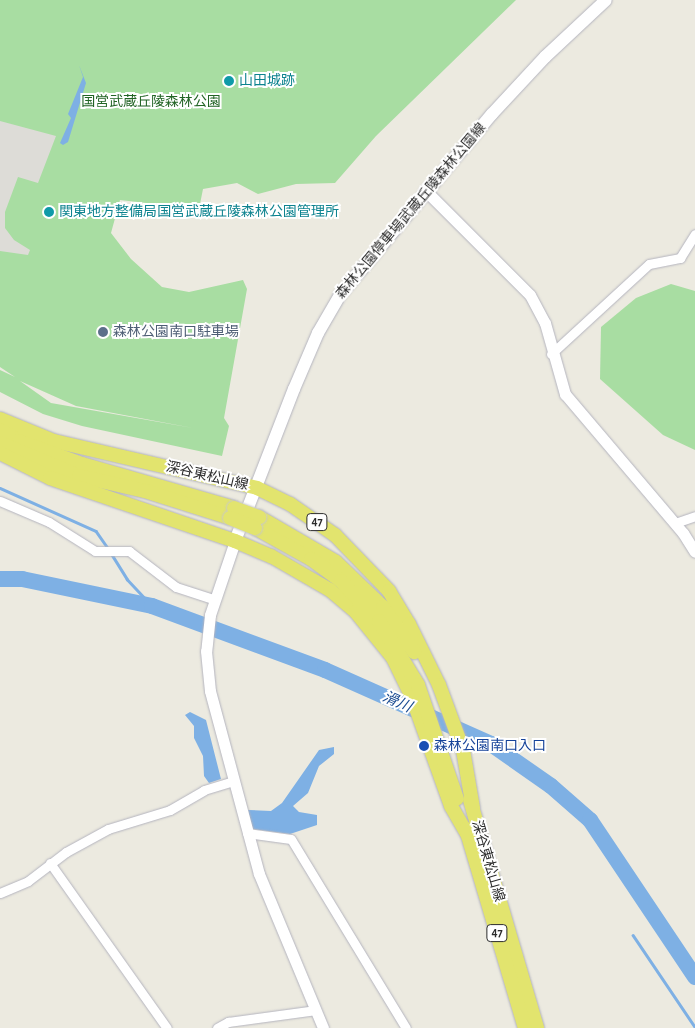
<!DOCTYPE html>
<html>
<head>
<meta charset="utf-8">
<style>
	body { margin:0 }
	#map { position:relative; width:695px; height:1028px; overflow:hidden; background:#eceae0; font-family:"Alegreya Sans","Noto Sans JP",sans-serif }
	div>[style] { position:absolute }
	.green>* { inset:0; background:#a8dda2 }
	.plaza>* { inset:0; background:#dddcd7 }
	.water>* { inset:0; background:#7eb0e4 }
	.stream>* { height:2.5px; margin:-1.25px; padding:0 1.25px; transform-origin:1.25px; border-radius:1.25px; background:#7eb0e4 }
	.river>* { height:16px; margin:-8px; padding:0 8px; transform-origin:8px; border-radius:8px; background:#7eb0e4 }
	.roads { filter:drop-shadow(0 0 1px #b4b4be) drop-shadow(0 0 1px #b4b4be) }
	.minor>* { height:9px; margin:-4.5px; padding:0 4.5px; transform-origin:4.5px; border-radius:4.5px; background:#fff }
	.tertiary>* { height:11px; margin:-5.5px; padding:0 5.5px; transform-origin:5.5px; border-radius:5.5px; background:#fff }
	.secondary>* { height:12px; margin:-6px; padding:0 6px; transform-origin:6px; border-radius:6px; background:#fff }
	.primary>* { height:14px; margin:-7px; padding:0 7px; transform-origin:7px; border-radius:7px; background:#e2e46e }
	.bridges { filter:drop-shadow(0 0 1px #c8c8c8) drop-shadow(0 0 1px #c8c8c8) }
	.primary-bridge>* { height:14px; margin:-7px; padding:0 7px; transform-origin:7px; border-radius:7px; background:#e2e46e }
	.dots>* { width:14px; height:14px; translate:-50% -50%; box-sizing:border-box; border:2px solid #fff; border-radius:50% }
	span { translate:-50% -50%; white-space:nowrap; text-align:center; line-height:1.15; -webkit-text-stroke:4px #fff; paint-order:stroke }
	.shield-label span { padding:1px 4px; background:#fff; border:1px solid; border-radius:4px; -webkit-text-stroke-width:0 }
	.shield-label { font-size:12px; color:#2c2c2c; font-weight:700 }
	.culture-label { font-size:14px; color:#0d838f }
	.left { translate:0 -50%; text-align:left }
	.park-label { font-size:14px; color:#226425 }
	.street-label { font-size:14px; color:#2c2c2c }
	.service-label { font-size:14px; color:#4e5e75 }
	.transit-label { font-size:14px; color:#164399 }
	.water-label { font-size:15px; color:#1b4c92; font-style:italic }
</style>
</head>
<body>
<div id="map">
	<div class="green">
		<i style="clip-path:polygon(evenodd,0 0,516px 0,376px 136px,335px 183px,296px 184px,258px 194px,237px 183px,203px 189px,199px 209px,120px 200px,111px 233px,131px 259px,162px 287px,189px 292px,243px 280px,247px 289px,224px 418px,229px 426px,222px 456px,82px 426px,43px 414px,0 392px,0 370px,15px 377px,0 367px,0 0,20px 381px,76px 406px,193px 428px,51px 403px,20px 381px)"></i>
		<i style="clip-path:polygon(671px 284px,695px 291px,695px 450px,663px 435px,600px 379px,601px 327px,636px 298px)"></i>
	</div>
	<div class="plaza">
		<i style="clip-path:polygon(0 121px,56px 136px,38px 183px,18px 177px,5px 212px,5px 228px,14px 240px,30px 250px,28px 255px,0 251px)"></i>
	</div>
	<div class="water">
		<i style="clip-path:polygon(79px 65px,86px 83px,68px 142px,63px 145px,60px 143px,71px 118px,68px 114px,83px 77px)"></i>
		<i style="clip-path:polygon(190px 712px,206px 720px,221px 779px,209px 783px,204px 776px,203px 756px,194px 738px,194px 726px,185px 715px)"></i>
		<i style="clip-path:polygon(334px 747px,334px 754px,319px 766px,308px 793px,293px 806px,299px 812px,317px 815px,317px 825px,290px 834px,252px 829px,248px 810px,271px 811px,282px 803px,319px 750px)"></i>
	</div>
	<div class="stream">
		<i style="left:0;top:488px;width:105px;rotate:24.1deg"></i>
		<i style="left:96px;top:531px;width:21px;rotate:55deg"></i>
		<i style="left:111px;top:553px;width:31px;rotate:58deg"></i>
		<i style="left:127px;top:579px;width:37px;rotate:47deg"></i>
		<i style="left:633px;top:935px;width:111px;rotate:56deg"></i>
	</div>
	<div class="river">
		<i style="left:0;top:579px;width:22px"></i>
		<i style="left:22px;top:579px;width:133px;rotate:11.7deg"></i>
		<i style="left:152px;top:606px;width:184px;rotate:20.3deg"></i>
		<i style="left:325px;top:670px;width:182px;rotate:24deg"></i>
		<i style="left:491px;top:744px;width:73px;rotate:35deg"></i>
		<i style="left:551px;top:786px;width:52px;rotate:41.1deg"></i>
		<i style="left:590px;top:820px;width:189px;rotate:56.2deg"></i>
	</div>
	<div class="roads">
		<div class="minor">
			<i style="left:551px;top:354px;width:133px;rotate:-42.6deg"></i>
			<i style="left:649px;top:264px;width:32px;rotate:-11deg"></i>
			<i style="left:680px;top:258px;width:28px;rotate:-58deg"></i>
			<i style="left:0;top:501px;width:53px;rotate:23.2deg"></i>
			<i style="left:49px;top:522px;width:54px;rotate:32.2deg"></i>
			<i style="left:95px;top:551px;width:34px"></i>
			<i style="left:129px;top:551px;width:59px;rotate:37.5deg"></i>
			<i style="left:176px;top:587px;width:40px;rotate:18deg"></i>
			<i style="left:675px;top:523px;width:21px;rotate:-19deg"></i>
			<i style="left:247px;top:833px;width:44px;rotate:7.8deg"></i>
			<i style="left:291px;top:839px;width:221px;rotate:58.7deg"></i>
			<i style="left:50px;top:863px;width:202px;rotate:54.7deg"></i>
			<i style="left:0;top:893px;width:30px;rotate:-23deg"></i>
			<i style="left:28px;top:881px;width:48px;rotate:-37.3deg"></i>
			<i style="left:66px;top:852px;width:48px;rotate:-28.7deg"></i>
			<i style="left:108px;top:829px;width:65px;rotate:-17deg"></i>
			<i style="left:170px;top:810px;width:39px;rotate:-30deg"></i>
			<i style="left:204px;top:790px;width:30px;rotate:-17deg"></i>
			<i style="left:217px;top:1028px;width:13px;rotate:-29deg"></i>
			<i style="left:228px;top:1022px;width:89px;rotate:-7.8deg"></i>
		</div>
		<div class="tertiary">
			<i style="left:425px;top:190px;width:148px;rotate:45deg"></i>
			<i style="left:530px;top:295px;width:32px;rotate:62deg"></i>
			<i style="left:545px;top:323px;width:74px;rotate:74.3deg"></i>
			<i style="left:565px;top:394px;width:182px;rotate:49.7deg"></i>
			<i style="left:683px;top:533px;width:22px;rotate:58deg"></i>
			<i style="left:235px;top:541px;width:78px;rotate:108.7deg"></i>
			<i style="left:210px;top:615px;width:36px;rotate:96deg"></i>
			<i style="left:206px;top:651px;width:40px;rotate:84.3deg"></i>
			<i style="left:210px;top:691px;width:189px;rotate:75deg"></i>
			<i style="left:259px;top:874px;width:167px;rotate:67.4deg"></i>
		</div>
		<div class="secondary">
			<i style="left:235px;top:541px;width:163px;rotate:-68.8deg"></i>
			<i style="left:294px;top:389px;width:61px;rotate:-66.8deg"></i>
			<i style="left:318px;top:333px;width:44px;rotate:-59.9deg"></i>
			<i style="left:340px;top:295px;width:236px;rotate:-50deg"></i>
			<i style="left:492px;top:114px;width:78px;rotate:-47.1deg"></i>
			<i style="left:545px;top:57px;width:83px;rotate:-43.1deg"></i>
		</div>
		<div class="primary">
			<i style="left:0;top:419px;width:58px;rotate:22.2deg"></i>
			<i style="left:54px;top:441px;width:208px;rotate:13deg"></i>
			<i style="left:257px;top:488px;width:37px;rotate:26deg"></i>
			<i style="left:290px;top:504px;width:55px;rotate:34.6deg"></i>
			<i style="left:335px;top:535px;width:78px;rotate:46deg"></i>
			<i style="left:389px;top:591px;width:39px;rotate:59deg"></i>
			<i style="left:409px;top:624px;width:68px;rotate:63.8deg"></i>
			<i style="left:439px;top:685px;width:69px;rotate:69.7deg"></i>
			<i style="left:463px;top:750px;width:59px;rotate:80.2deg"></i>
			<i style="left:0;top:430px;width:22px;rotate:30deg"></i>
			<i style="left:19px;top:441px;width:67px;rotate:20.1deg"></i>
			<i style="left:82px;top:464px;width:158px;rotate:16.1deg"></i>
			<i style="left:0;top:443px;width:86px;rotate:22.7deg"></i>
			<i style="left:79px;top:476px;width:68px;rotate:12.8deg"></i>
			<i style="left:145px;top:491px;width:89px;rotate:17.6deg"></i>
			<i style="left:0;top:453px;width:56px;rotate:26.6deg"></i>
			<i style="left:50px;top:478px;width:195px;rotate:18.8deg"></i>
			<i style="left:235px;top:541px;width:39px;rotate:23deg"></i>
			<i style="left:271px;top:556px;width:68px;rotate:30deg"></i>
			<i style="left:330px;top:590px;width:34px;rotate:40deg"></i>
			<i style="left:356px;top:612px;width:59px;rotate:51.2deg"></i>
			<i style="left:393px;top:658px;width:43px;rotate:64deg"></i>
			<i style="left:412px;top:697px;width:116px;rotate:70.3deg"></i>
			<i style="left:451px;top:806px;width:36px;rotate:60deg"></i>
			<i style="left:259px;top:517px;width:89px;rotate:30.3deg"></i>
			<i style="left:336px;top:562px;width:65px;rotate:43.8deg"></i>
			<i style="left:383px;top:607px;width:55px;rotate:55.4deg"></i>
			<i style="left:255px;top:528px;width:64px;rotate:29deg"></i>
			<i style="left:311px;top:559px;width:37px;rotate:36deg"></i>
			<i style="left:341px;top:581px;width:55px;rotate:46.5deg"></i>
			<i style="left:379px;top:621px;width:75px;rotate:58.6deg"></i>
			<i style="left:418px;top:685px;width:120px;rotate:71.1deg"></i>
			<i style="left:470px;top:800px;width:238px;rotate:73.6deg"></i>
			<i style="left:466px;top:829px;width:208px;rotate:73.5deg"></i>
		</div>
	</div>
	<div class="bridges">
		<div class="primary-bridge">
			<i style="left:234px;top:508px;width:27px;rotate:20deg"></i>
			<i style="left:230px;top:518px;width:27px;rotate:22deg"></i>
		</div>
	</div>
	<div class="dots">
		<i style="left:229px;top:81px;background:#0f9aa8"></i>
		<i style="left:49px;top:212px;background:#0f9aa8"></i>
		<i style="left:103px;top:332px;background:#5c6f8a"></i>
		<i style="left:424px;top:746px;background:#1a4fb4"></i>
	</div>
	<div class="shield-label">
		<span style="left:317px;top:522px">47</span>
		<span style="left:497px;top:933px">47</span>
	</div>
	<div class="culture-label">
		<span class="left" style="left:239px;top:81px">山田城跡</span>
		<span class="left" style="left:59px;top:212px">関東地方整備局国営武蔵丘陵森林公園管理所</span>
	</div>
	<div class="park-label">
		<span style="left:151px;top:102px">国営武蔵丘陵森林公園</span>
	</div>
	<div class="street-label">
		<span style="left:411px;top:211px;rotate:-50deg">森林公園停車場武蔵丘陵森林公園線</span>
		<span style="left:207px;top:476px;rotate:13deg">深谷東松山線</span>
		<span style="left:488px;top:861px;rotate:74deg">深谷東松山線</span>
	</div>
	<div class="service-label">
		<span class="left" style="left:113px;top:332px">森林公園南口駐車場</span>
	</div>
	<div class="transit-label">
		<span class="left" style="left:434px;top:746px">森林公園南口入口</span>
	</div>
	<div class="water-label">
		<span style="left:397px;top:702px;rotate:24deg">滑川</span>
	</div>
</div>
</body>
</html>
